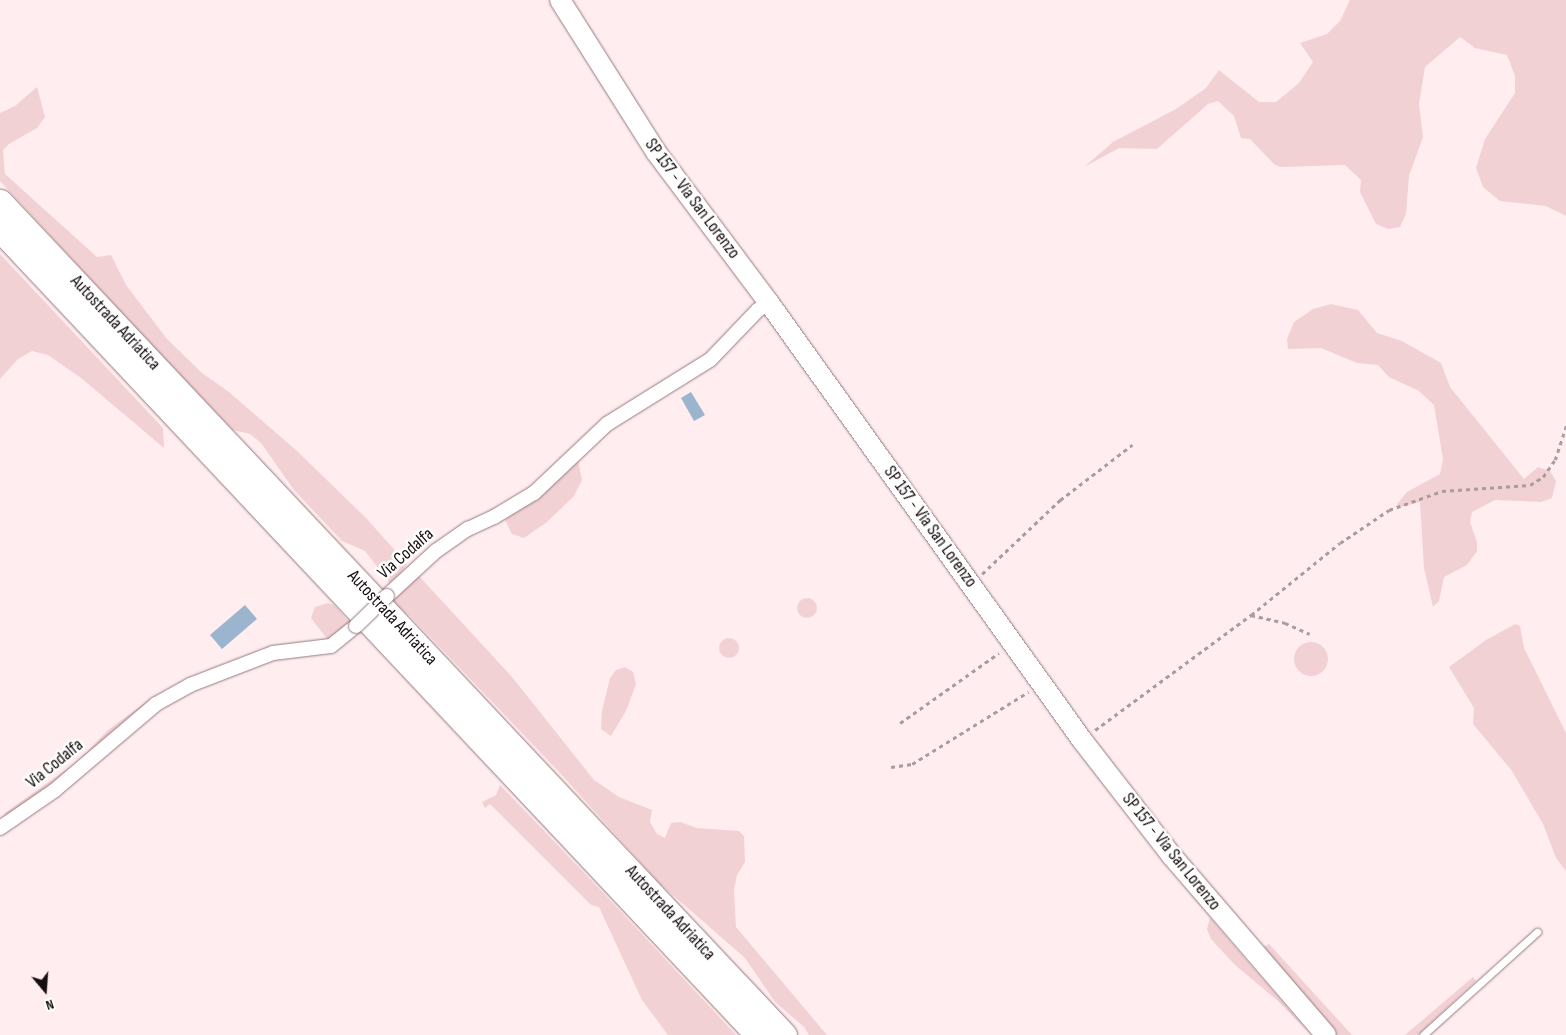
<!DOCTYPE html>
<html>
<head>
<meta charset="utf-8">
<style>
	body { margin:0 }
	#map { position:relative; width:1566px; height:1035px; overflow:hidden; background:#ffedef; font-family:"Sofia Sans Condensed",sans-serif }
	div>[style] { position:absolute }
	.green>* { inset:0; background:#f2d1d4 }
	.round { border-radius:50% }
	.building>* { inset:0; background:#9bb5ce }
	.path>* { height:2.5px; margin-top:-1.25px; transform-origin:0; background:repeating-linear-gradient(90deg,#aa9b9d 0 4px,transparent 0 8px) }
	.roads { filter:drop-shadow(0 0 1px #937a7c) drop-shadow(0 0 1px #937a7c) }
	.lane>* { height:7px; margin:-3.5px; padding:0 3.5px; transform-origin:3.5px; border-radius:3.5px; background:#fff }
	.street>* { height:14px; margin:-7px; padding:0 7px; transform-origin:7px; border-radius:7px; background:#fff }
	.secondary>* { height:20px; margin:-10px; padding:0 10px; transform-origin:10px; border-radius:10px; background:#fff }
	.highway>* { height:25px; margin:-12.5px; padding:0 12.5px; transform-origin:12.5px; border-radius:12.5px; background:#fff }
	.bridges { filter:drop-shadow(0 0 1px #937a7c) drop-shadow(0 0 1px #937a7c) }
	.street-bridge>* { height:14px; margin:-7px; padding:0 7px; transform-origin:7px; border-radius:7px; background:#fff }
	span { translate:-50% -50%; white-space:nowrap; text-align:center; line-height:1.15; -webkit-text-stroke:5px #fff; paint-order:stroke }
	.street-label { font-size:18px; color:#170e0f }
	.north { position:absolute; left:20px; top:965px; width:50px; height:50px; -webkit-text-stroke:4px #fff; paint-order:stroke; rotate:162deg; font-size:14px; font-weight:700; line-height:20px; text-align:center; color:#170e0f }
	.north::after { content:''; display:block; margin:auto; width:18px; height:22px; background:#170e0f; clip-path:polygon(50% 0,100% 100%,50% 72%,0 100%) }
</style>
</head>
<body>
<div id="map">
	<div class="green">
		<i style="clip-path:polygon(1350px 0,1566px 0,1566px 216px,1546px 206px,1500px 201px,1483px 187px,1476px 168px,1485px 139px,1515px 93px,1515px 76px,1507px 55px,1475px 48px,1460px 37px,1425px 67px,1419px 104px,1423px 137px,1409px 176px,1406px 214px,1400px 227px,1388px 229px,1376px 224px,1360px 192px,1361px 180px,1345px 165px,1280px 167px,1274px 164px,1250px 139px,1241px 138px,1234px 116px,1218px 101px,1208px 104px,1157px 149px,1119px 148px,1084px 167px,1113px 142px,1176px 109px,1206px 88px,1219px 70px,1259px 102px,1276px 102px,1299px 83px,1313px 62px,1300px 43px,1327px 34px,1340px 21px)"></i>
		<i style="clip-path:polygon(37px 87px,45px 117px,37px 128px,9px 144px,3px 150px,5px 174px,97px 257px,111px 255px,126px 285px,167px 339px,202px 373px,229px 392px,297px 451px,367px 519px,407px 564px,392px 586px,365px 551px,342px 541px,294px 490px,261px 443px,250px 434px,233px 430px,187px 384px,0 181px,0 113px,15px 106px)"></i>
		<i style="clip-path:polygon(0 254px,163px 428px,164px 448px,81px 378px,48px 355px,32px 351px,18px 359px,0 379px)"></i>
		<i style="clip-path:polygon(1331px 304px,1358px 310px,1377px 333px,1402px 341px,1441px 363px,1450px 387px,1524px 479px,1538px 467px,1550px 471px,1556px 481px,1552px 498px,1541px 502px,1495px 500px,1472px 512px,1470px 522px,1477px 542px,1477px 551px,1467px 565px,1444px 577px,1439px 601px,1433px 607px,1424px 568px,1420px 502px,1398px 508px,1397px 504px,1407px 492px,1440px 474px,1443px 459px,1434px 405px,1419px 391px,1389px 377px,1378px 365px,1357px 363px,1321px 348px,1288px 349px,1287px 339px,1294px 322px,1313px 309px)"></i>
		<i style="clip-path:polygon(578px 461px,582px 480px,574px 496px,547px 522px,524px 538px,512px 534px,505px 520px)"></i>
		<i style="clip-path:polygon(418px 575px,512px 677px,594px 780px,619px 797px,652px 810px,650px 822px,657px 834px,665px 838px,671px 823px,680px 822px,697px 828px,739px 831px,744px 836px,745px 862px,737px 875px,734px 890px,736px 927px,827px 1035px,809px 1035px,804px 1027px,775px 1002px,745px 958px,659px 883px,561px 774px,411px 617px,392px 602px)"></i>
		<i class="round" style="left:797px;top:598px;width:20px;height:20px"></i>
		<i style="clip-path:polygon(328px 603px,334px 605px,352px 625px,328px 640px,311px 618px,315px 607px)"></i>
		<i style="clip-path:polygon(1515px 624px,1520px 626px,1524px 648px,1566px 733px,1566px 871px,1556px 858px,1543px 824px,1512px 771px,1473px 724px,1474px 708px,1449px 667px,1486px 640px)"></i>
		<i class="round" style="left:719px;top:638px;width:20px;height:20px"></i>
		<i class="round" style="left:1294px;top:642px;width:34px;height:34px"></i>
		<i style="clip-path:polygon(625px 667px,633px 672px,636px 684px,626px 711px,611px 736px,601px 729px,602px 711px,610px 678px,616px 670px)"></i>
		<i style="clip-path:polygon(150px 699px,157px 700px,0 826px,5px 813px,77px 762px,108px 730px)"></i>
		<i style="clip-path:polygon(500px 785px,609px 899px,736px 1035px,668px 1035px,642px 1000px,599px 907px,591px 905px,490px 804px,485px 808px,482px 802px,496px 795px)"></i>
		<i style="clip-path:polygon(1210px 918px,1311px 1035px,1278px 1001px,1235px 965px,1211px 939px,1207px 929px)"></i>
		<i style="clip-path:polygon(1269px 944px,1352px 1035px,1333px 1035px,1258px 950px)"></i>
		<i style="clip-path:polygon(1473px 977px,1476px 981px,1418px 1035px,1405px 1035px)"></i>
	</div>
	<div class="building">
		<i style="clip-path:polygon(691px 392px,705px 415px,694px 421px,681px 398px)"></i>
		<i style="clip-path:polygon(245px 605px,257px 619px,222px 649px,210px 635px)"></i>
	</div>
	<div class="path">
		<i style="left:982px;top:574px;width:108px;rotate:-43.5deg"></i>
		<i style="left:1060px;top:500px;width:91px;rotate:-37.4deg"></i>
		<i style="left:1251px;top:615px;width:114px;rotate:-39deg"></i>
		<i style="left:1340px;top:543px;width:59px;rotate:-34deg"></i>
		<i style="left:1389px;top:510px;width:56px;rotate:-19.7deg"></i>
		<i style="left:1442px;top:491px;width:88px;rotate:-3.9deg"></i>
		<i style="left:1530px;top:485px;width:15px;rotate:-32deg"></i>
		<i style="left:1543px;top:477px;width:21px;rotate:-55deg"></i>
		<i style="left:1555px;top:460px;width:36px;rotate:-72deg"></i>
		<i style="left:900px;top:723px;width:121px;rotate:-35.3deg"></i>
		<i style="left:1095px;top:730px;width:194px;rotate:-36.4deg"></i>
		<i style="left:1251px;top:615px;width:35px;rotate:13deg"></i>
		<i style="left:1285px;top:623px;width:27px;rotate:24deg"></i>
		<i style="left:891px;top:767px;width:21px;rotate:-8deg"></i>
		<i style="left:912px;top:764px;width:137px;rotate:-31.8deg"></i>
	</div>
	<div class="roads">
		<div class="lane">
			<i style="left:1423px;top:1035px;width:154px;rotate:-42.1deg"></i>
		</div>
		<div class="street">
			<i style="left:387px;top:596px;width:67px;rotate:-42.6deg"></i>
			<i style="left:436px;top:551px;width:39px;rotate:-35deg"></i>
			<i style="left:468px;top:529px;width:29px;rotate:-25deg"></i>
			<i style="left:494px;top:517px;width:47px;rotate:-31deg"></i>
			<i style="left:534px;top:493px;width:100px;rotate:-43.4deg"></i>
			<i style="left:607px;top:424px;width:121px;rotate:-31.9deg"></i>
			<i style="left:710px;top:360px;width:69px;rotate:-46.2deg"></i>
			<i style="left:758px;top:310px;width:13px;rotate:-32deg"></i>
			<i style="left:0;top:828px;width:67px;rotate:-34.6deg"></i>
			<i style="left:55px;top:790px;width:133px;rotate:-40.4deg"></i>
			<i style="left:156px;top:704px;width:39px;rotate:-29deg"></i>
			<i style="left:190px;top:685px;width:89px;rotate:-21.1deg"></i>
			<i style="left:273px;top:653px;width:58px;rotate:-6.9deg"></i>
			<i style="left:331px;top:646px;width:32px;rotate:-39deg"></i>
		</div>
		<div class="secondary">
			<i style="left:560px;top:0;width:180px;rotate:57.7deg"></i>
			<i style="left:656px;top:152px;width:189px;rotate:53.2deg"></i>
			<i style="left:769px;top:303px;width:538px;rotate:54.39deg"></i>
			<i style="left:1082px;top:740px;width:147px;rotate:52.2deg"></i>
			<i style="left:1172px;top:856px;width:236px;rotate:49.3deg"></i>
		</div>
		<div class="highway">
			<i style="left:0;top:202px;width:1144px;rotate:46.74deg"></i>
			<i style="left:0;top:229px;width:1106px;rotate:46.76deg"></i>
		</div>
	</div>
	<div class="bridges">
		<div class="street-bridge">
			<i style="left:356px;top:626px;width:43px;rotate:-44.1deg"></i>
		</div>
	</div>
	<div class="street-label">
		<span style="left:692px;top:199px;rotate:53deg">SP 157 - Via San Lorenzo</span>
		<span style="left:115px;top:323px;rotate:47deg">Autostrada Adriatica</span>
		<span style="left:930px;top:527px;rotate:54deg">SP 157 - Via San Lorenzo</span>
		<span style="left:406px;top:554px;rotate:-41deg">Via Codalfa</span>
		<span style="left:392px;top:618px;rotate:47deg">Autostrada Adriatica</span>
		<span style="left:55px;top:764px;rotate:-39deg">Via Codalfa</span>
		<span style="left:1171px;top:852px;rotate:51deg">SP 157 - Via San Lorenzo</span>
		<span style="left:670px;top:913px;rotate:47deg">Autostrada Adriatica</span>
	</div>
	<div class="north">N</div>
</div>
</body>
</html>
